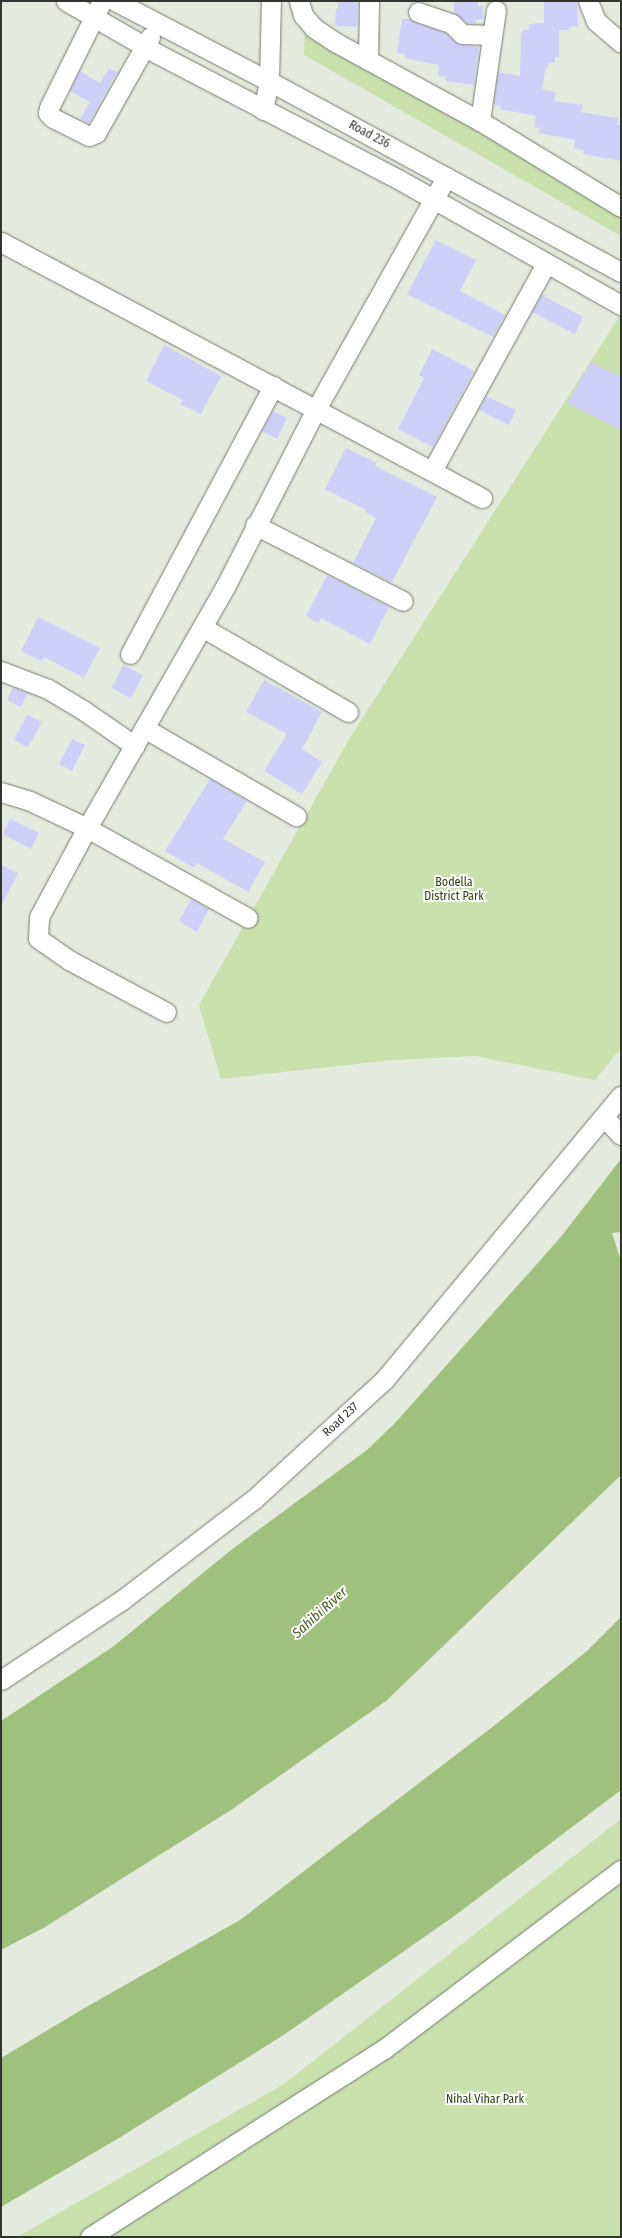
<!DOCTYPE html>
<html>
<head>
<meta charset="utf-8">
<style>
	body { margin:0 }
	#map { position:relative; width:622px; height:2238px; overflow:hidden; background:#e4eade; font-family:"Fira Sans Condensed",sans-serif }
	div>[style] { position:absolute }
	.green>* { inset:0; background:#c8e1ad }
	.water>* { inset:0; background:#a0c07e }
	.building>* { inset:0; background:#cfd0f9 }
	.roads { filter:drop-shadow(0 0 1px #74796e) drop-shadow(0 0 1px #74796e) }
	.minor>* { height:19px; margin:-9.5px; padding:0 9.5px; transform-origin:9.5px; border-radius:9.5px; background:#fff }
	span { translate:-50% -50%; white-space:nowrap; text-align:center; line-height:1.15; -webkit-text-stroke:4px #fff; paint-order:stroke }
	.street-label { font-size:12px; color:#32342f }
	.park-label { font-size:12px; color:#2c4011 }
	.water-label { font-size:14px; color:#405c17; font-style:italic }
	.frame { position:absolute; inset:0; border:2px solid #32342f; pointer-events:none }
</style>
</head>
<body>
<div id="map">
	<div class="green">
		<i style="clip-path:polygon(305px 16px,621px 194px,621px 236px,304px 55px)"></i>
		<i style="clip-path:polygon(619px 317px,621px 318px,621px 1048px,595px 1080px,475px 1056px,393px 1060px,221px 1079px,199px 1005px,351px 736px)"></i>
		<i style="clip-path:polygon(621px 1819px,621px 2237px,17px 2237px,284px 2084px)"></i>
	</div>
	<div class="water">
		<i style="clip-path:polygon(621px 1159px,621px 1232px,612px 1233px,621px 1261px,621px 1475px,386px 1701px,231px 1810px,45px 1927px,1px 1950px,1px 1721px,114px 1646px,231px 1550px,367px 1450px,396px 1422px,560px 1238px)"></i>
		<i style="clip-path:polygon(621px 1617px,621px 1790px,453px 1917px,285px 2034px,119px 2138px,1px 2207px,1px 2058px,88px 2006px,240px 1920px,495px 1725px,587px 1651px)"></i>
	</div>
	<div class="building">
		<i style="clip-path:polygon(338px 1px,358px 1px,357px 27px,335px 26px,336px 9px,338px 9px)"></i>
		<i style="clip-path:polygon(454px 1px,478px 1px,478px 6px,483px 6px,483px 19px,476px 20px,476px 23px,467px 23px,454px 13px)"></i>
		<i style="clip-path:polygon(544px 1px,577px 1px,578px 26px,569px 27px,569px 30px,559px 30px,559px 57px,555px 57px,555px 63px,548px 63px,548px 66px,546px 67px,542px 89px,556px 92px,554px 101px,583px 105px,581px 112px,618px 118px,617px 125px,621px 125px,621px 161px,583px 154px,584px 150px,574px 148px,575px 140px,539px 133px,540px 128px,534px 127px,536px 116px,500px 109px,501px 106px,494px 105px,498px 72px,520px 76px,521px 34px,523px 30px,529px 30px,529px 24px,544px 23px)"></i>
		<i style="clip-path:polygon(402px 19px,409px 19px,446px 34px,461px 45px,479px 47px,474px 85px,445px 81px,446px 77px,438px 76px,439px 65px,405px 58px,405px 54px,397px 53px)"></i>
		<i style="clip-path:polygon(109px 68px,117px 72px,89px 123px,80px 119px,90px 102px,70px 91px,80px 71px,100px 83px)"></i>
		<i style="clip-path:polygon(436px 240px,476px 260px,460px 291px,505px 315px,493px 337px,407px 294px)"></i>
		<i style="clip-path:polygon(542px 295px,583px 317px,575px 334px,532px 312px)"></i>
		<i style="clip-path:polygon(164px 345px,221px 376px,201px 414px,180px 404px,183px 400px,146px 381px)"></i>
		<i style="clip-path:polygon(432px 349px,474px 371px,433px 447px,398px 429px,424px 378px,419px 375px)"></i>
		<i style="clip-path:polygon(591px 362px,621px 377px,621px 430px,567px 403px)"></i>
		<i style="clip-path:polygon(486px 396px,516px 410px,509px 425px,479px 410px)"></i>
		<i style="clip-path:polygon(273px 411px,287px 418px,277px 439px,262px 431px)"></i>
		<i style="clip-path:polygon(346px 448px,377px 463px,375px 466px,437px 497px,392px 582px,353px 563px,376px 518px,365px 512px,366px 510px,325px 489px)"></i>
		<i style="clip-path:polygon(327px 575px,389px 607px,370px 644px,321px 618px,318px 623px,306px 616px)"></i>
		<i style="clip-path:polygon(38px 617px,100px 648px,84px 678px,44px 657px,41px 661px,21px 651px)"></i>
		<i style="clip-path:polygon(123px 665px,143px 675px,131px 698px,112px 688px)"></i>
		<i style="clip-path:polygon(264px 680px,322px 712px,302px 749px,322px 762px,302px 794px,264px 771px,287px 734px,246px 712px)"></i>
		<i style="clip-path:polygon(13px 688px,28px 693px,21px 707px,7px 700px)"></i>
		<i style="clip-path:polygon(27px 715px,42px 722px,28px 747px,14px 740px)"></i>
		<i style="clip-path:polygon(72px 739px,85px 745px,72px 771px,59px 764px)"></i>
		<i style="clip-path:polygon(210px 779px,247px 801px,223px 839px,265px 862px,248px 892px,197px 863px,194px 868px,165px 851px)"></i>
		<i style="clip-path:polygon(10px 819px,39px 833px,31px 849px,3px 834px)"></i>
		<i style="clip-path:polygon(1px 865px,18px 873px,1px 906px)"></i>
		<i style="clip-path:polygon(191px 899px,209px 909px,197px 932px,179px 921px)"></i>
	</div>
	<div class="roads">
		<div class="minor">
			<i style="left:66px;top:1px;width:104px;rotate:30deg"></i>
			<i style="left:156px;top:53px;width:273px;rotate:27.5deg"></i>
			<i style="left:398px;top:179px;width:256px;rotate:29.5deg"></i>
			<i style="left:102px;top:1px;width:119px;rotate:116.4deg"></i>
			<i style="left:49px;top:108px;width:5px;rotate:101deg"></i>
			<i style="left:48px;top:113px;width:7px;rotate:45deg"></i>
			<i style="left:53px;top:118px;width:40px;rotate:26.6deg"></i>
			<i style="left:89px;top:136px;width:8px;rotate:-23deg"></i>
			<i style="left:96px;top:133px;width:110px;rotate:-60.6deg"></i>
			<i style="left:115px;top:1px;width:174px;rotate:27.5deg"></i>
			<i style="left:269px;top:81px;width:400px;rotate:28.5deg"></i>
			<i style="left:299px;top:1px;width:15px;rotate:74deg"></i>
			<i style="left:303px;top:15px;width:17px;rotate:50deg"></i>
			<i style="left:314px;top:28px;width:25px;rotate:34deg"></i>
			<i style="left:335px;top:42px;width:165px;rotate:28.6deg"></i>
			<i style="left:480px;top:121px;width:165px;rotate:31.4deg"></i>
			<i style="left:588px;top:1px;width:22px;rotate:68deg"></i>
			<i style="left:596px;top:21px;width:33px;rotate:41deg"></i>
			<i style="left:418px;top:12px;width:36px;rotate:19deg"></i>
			<i style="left:452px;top:24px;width:14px;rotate:45deg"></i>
			<i style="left:462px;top:34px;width:30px;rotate:2deg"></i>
			<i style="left:368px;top:60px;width:59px;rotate:-89deg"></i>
			<i style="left:263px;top:110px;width:30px;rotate:-78deg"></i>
			<i style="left:269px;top:81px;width:80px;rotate:-88.6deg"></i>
			<i style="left:480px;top:121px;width:112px;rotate:-81.8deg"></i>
			<i style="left:1px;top:242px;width:545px;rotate:28.02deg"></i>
			<i style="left:432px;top:471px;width:236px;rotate:-61.2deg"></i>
			<i style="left:255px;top:525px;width:166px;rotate:27.2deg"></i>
			<i style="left:202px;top:627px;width:169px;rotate:30.2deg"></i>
			<i style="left:130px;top:654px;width:304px;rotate:-61.9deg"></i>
			<i style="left:1px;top:671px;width:50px;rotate:21deg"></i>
			<i style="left:48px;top:689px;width:41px;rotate:31deg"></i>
			<i style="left:83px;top:710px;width:63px;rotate:34.7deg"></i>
			<i style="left:144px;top:728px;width:176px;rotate:30.1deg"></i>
			<i style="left:1px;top:792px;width:30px;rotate:17deg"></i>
			<i style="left:30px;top:801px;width:63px;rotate:25.3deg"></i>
			<i style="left:87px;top:828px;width:184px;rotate:29.2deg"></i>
			<i style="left:166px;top:1012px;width:110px;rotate:-151.8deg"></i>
			<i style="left:69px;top:960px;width:38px;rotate:-145deg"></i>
			<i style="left:38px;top:938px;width:21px;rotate:-87deg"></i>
			<i style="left:39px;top:917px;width:101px;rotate:-61.7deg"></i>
			<i style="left:87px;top:828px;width:278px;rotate:-60.2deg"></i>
			<i style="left:225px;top:587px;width:200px;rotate:-62.9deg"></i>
			<i style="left:316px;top:409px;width:266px;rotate:-60.7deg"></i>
			<i style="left:604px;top:1117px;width:25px;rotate:47deg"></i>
			<i style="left:1px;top:1680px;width:145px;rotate:-33.5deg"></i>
			<i style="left:122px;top:1600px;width:166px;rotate:-37.4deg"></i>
			<i style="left:254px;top:1499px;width:176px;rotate:-42.5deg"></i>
			<i style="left:384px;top:1380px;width:370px;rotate:-50.2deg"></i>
			<i style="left:90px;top:2237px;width:349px;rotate:-32.6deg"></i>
			<i style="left:384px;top:2049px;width:297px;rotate:-37.1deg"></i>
		</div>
	</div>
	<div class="street-label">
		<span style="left:369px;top:135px;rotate:28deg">Road 236</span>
		<span style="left:341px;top:1420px;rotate:-43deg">Road 237</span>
	</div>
	<div class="park-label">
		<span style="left:454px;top:890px">Bodella<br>District Park</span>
		<span style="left:485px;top:2100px">Nihal Vihar Park</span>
	</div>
	<div class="water-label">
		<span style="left:320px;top:1613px;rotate:-42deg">Sahibi River</span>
	</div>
	<div class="frame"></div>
</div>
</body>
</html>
